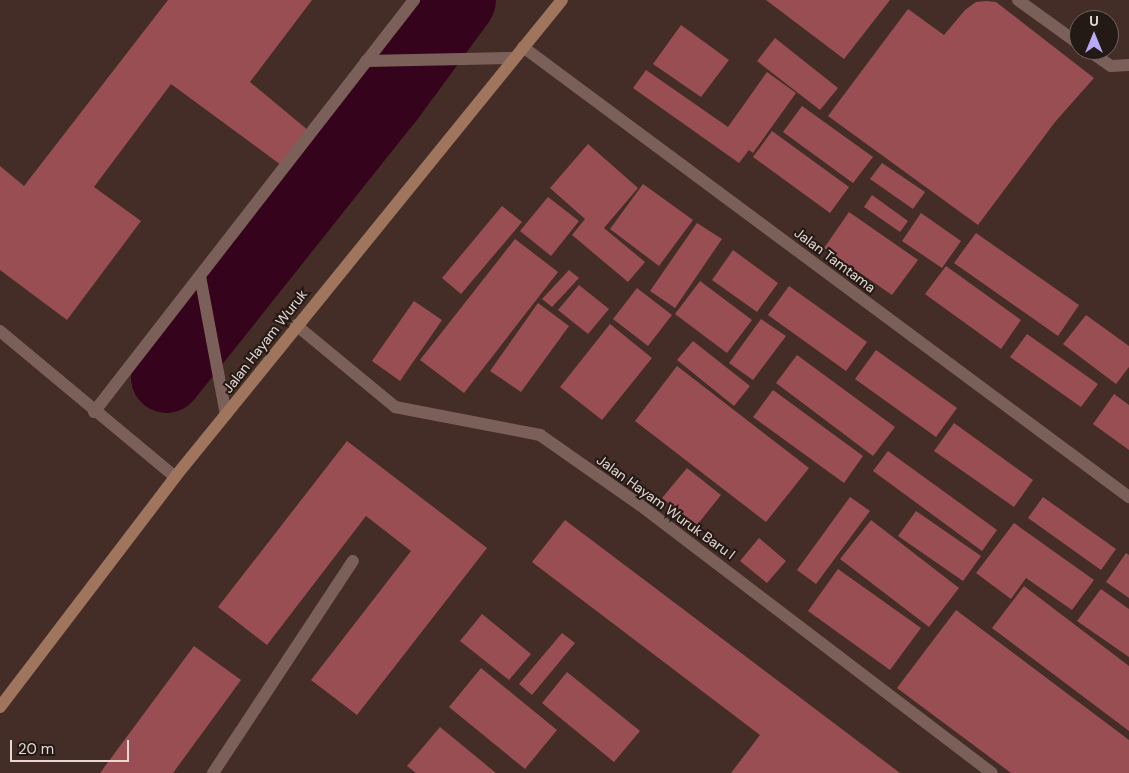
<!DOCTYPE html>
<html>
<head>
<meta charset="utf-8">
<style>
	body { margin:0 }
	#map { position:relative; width:1129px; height:773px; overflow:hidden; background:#442d26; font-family:"DM Sans",sans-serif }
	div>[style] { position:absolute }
	.river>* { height:71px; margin:-35.5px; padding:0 35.5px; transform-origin:35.5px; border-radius:35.5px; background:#35041c }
	.building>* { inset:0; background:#994e54 }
	.lane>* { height:12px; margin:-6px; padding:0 6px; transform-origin:6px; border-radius:6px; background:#7b6059 }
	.street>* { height:12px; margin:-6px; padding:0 6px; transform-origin:6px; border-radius:6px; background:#7b6059 }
	.secondary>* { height:12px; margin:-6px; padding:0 6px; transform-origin:6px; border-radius:6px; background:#a0755d }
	span { translate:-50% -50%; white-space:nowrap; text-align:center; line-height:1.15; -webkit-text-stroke:4px #231915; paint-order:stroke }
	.street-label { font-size:14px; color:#e7d8d3 }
	.north { position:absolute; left:1069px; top:10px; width:50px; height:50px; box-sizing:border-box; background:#231915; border:1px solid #716561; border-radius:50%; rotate:0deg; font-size:14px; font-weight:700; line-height:20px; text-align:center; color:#e7d8d3 }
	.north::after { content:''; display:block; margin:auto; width:18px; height:22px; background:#baaaf6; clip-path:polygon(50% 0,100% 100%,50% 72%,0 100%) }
	.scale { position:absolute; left:10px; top:740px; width:119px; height:22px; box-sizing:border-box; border:2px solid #e7d8d3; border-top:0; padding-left:6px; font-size:15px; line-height:18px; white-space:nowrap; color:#e7d8d3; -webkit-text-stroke:4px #231915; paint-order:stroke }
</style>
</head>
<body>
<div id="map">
	<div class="river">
		<i style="left:166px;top:377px;width:358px;rotate:-51.5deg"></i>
		<i style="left:389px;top:97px;width:120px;rotate:-53.8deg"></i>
	</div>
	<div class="building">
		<i style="clip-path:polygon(168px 0,312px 0,250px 82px,309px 131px,281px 165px,171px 84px,94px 187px,141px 221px,67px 320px,0 270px,0 166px,24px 186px)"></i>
		<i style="clip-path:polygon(766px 0,890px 0,844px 59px)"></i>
		<i style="clip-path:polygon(986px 1px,996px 2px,1094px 78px,1055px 122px,978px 225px,828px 116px,908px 9px,944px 35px,965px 10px,976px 2px)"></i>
		<i style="clip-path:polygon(681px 25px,729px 60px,701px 97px,653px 64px)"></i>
		<i style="clip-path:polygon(775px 38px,838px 88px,820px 110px,757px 61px)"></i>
		<i style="clip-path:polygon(646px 70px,728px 127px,767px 72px,796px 93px,753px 153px,749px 150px,739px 163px,633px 88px)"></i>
		<i style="clip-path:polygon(802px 106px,873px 157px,853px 183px,783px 132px)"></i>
		<i style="clip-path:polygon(772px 131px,849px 187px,830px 213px,753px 157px)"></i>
		<i style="clip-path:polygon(588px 144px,638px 188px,604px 228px,645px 262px,628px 282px,572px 235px,585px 219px,550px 188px)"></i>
		<i style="clip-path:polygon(882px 163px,925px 192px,913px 209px,870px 179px)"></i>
		<i style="clip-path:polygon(643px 184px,693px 220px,659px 266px,610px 229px)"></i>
		<i style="clip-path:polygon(872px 195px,908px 221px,900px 232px,864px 207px)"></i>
		<i style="clip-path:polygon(548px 197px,579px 221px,551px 256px,520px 231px)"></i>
		<i style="clip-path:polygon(502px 206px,522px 222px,461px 294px,442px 278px)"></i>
		<i style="clip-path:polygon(849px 212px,918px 260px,892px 295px,824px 248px)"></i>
		<i style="clip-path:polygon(921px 213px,961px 241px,942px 268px,902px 241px)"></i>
		<i style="clip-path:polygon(697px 223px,722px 239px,675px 308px,650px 291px)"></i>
		<i style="clip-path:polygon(976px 233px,1079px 305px,1058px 336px,954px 263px)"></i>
		<i style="clip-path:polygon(515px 239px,558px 272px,464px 393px,420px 360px)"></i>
		<i style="clip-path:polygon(733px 250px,778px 283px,757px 312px,712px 280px)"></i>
		<i style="clip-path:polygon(946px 266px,1021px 320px,1001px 349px,925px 294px)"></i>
		<i style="clip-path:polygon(569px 270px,579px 278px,552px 307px,542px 299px)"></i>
		<i style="clip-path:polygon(700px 281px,752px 320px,727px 353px,675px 314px)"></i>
		<i style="clip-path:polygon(579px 285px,609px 309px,588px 334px,558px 310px)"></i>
		<i style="clip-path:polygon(789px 286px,867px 342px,846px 371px,768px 315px)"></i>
		<i style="clip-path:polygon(637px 288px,672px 315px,648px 346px,613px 319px)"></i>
		<i style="clip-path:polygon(414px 301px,442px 320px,400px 381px,372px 361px)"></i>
		<i style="clip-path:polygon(538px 303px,569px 326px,521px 392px,490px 371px)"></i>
		<i style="clip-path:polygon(1086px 315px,1129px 346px,1129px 367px,1116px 384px,1063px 344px)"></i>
		<i style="clip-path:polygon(761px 319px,786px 336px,753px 380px,729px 363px)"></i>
		<i style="clip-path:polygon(610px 324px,652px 358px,602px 420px,560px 387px)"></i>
		<i style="clip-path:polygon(1027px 334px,1098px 384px,1081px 407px,1010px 357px)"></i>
		<i style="clip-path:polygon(693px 341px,750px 386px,734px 406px,677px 360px)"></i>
		<i style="clip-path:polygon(876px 350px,957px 408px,936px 437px,855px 379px)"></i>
		<i style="clip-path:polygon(797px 355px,895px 427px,873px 456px,776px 383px)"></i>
		<i style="clip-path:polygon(677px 366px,809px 468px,766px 522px,635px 421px)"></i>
		<i style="clip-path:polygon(773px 390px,863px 456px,844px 483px,753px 417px)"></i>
		<i style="clip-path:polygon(1114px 394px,1129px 405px,1129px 450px,1093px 424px)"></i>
		<i style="clip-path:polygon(954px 423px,1033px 480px,1014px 507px,934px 451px)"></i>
		<i style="clip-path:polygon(347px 441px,487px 548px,357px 715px,311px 680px,411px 551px,366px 516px,267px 645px,218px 607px)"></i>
		<i style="clip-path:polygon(888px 451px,997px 530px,982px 551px,873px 471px)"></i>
		<i style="clip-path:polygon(687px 468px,721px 495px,697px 525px,662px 498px)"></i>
		<i style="clip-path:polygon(850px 497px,870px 511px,816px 584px,797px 570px)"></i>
		<i style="clip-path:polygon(1043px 497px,1116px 549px,1101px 570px,1028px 518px)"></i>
		<i style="clip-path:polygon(916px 511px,981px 556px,963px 581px,898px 536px)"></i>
		<i style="clip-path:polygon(565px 520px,900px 773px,731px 773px,760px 735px,532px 562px)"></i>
		<i style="clip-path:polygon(871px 520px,959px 588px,929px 627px,840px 559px)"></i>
		<i style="clip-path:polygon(1014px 523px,1094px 580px,1072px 610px,1026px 578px,1011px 599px,976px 573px)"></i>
		<i style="clip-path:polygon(759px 538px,786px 561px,767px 583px,740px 561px)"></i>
		<i style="clip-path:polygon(1126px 553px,1129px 555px,1129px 598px,1106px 582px)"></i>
		<i style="clip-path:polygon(838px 569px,921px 628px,890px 670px,808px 611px)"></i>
		<i style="clip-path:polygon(1024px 586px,1129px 666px,1129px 731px,992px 628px)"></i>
		<i style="clip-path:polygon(1101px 589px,1129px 609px,1129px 657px,1077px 621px)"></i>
		<i style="clip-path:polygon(956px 610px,1129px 740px,1129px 773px,1011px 773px,897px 688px)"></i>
		<i style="clip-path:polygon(482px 614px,531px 654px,509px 680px,460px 641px)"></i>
		<i style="clip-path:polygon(562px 633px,575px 643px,532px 695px,519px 684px)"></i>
		<i style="clip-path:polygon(194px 646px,241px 680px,173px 773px,100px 773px)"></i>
		<i style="clip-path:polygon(481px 668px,557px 730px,525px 769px,449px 707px)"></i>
		<i style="clip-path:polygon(567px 672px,640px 731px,614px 762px,542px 703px)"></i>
		<i style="clip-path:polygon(440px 727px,496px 773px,416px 773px,407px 766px)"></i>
	</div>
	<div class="lane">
		<i style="left:1018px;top:0;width:75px;rotate:35.8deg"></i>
		<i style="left:1088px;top:50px;width:28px;rotate:35deg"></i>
		<i style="left:1111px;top:66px;width:18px;rotate:-3deg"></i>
		<i style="left:366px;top:61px;width:147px;rotate:-1.2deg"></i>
		<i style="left:200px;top:276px;width:141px;rotate:79.4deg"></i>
		<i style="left:0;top:331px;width:228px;rotate:39.8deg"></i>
		<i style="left:94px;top:412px;width:522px;rotate:-52.16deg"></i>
	</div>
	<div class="street">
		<i style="left:523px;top:47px;width:755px;rotate:36.6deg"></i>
		<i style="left:296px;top:325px;width:129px;rotate:39.6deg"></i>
		<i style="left:395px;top:407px;width:148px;rotate:10.9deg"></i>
		<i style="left:540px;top:435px;width:122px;rotate:35deg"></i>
		<i style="left:640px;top:505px;width:442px;rotate:37.3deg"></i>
		<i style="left:213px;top:773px;width:254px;rotate:-56.6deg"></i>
	</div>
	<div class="secondary">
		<i style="left:0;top:707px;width:289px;rotate:-52.7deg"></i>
		<i style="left:175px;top:477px;width:614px;rotate:-50.95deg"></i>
	</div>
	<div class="street-label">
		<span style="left:835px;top:260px;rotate:37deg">Jalan Tamtama</span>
		<span style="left:265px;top:341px;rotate:-52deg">Jalan Hayam Wuruk</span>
		<span style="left:666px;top:507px;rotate:36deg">Jalan Hayam Wuruk Baru I</span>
	</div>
	<div class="north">U</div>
	<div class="scale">20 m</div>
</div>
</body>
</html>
